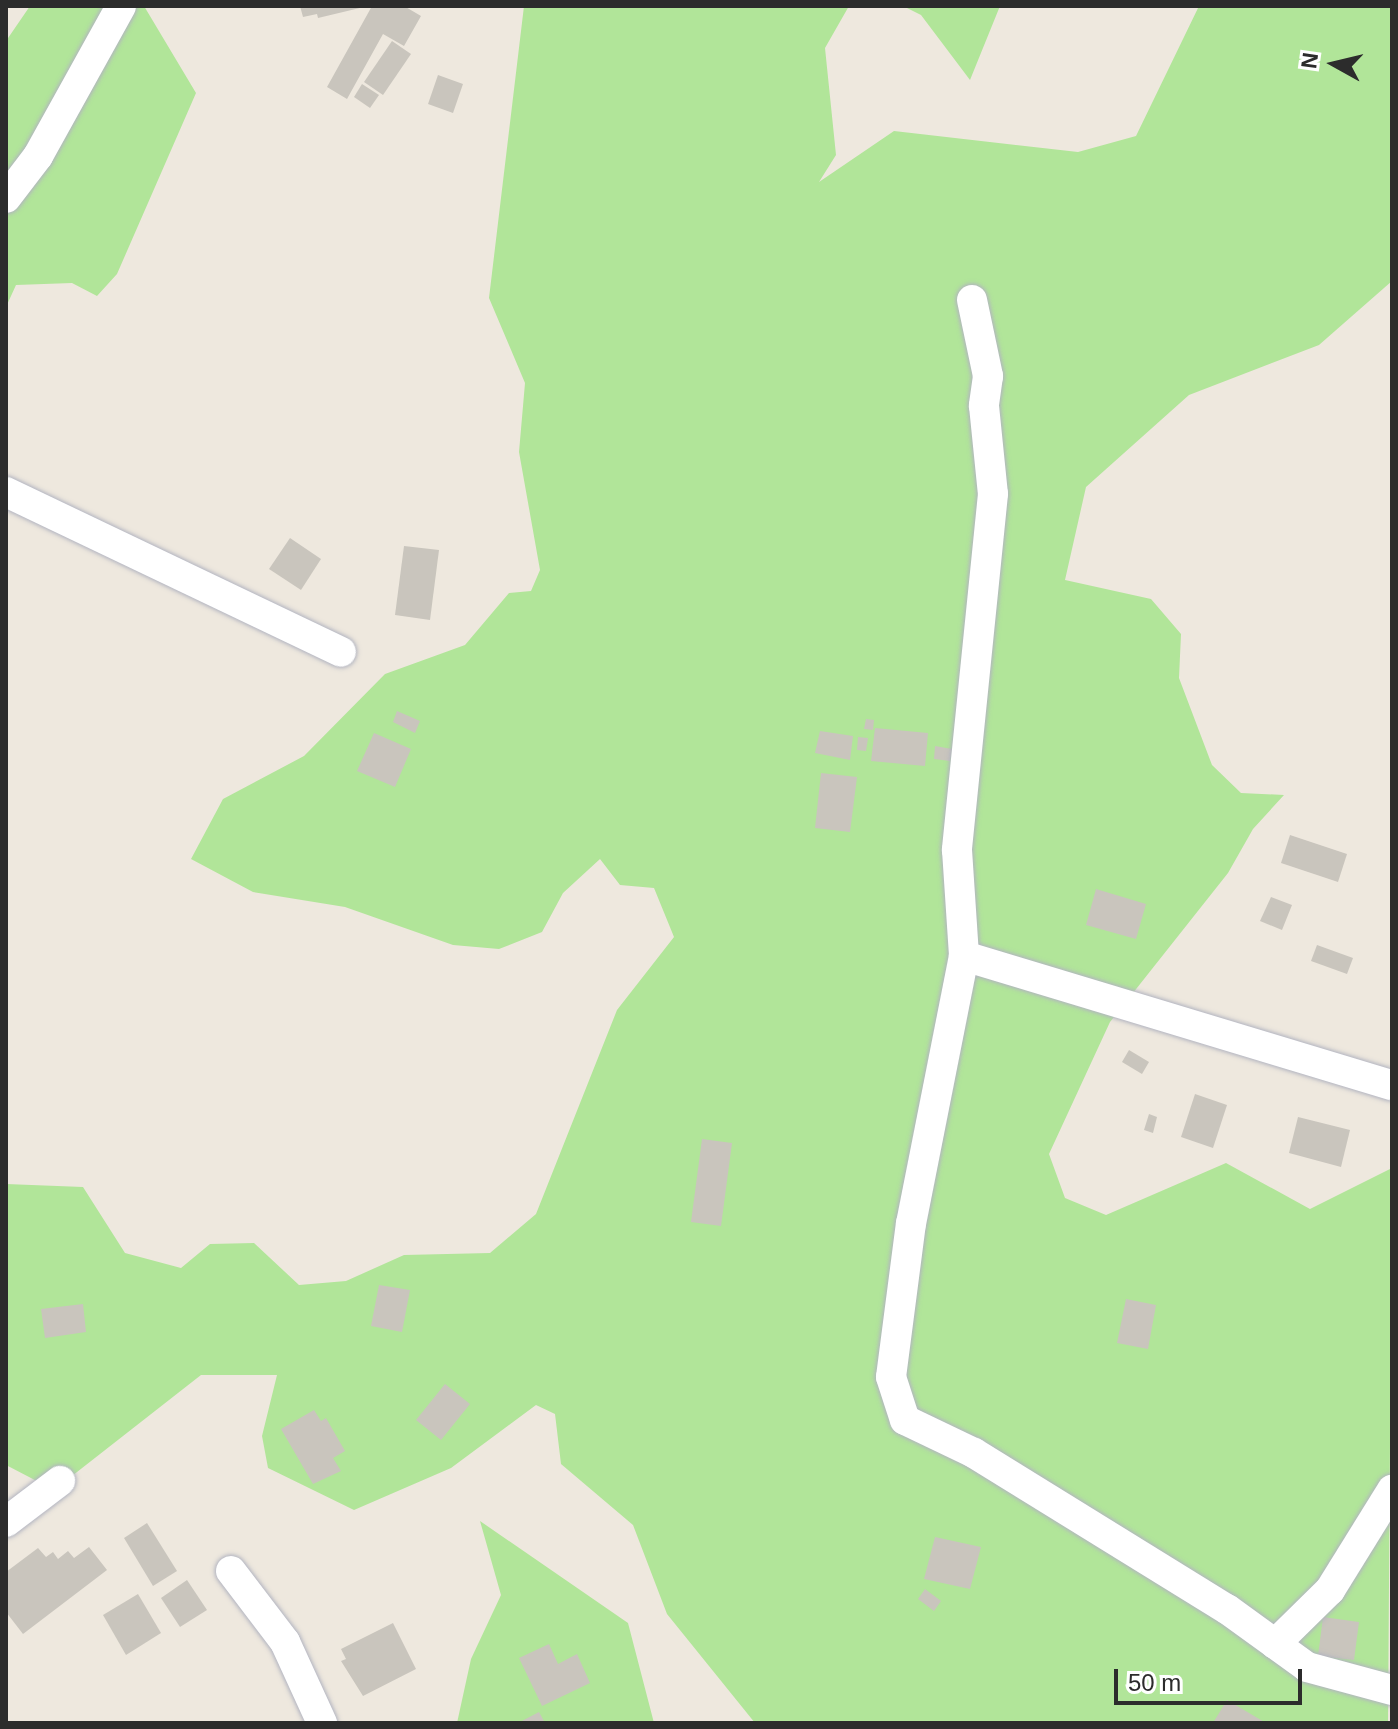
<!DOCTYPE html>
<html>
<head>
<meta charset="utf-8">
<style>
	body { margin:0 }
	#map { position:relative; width:1398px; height:1729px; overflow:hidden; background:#eee8de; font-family:Helvetica,sans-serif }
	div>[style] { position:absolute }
	.green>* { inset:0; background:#b1e599 }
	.building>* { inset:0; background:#c9c5bd }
	.roads { filter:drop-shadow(0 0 2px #b2b4c0) drop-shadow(0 0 2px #b2b4c0) }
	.street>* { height:30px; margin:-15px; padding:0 15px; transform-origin:15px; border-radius:15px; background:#fff }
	span { translate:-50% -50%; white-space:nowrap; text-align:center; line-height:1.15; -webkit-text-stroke:6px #fff; paint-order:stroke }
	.frame { position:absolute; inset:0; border:8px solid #2c2c2c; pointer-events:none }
	.north { position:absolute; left:1294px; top:24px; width:80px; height:80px; -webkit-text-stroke:6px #fff; paint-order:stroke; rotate:278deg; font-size:22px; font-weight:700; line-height:32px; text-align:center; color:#2c2c2c }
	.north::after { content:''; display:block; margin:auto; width:28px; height:36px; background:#2c2c2c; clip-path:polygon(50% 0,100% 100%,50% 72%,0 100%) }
	.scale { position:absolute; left:1114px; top:1669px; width:188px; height:36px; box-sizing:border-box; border:4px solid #2c2c2c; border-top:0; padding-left:10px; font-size:24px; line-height:28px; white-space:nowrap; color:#2c2c2c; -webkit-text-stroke:6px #fff; paint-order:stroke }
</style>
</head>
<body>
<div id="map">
	<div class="green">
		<i style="clip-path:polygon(30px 6px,144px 6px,196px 93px,117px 274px,97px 296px,72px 283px,16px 285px,6px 307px,6px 41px)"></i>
		<i style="clip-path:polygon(524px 6px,849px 6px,825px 48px,836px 155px,819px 182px,894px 131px,1078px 152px,1136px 136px,1199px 6px,1392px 6px,1392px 281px,1319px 345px,1189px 395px,1086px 487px,1065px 580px,1151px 599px,1181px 634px,1179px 678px,1212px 765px,1241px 793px,1284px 795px,1253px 829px,1228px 873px,1110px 1022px,1049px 1154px,1065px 1198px,1106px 1215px,1226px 1163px,1310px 1209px,1392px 1168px,1388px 1723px,755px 1723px,667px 1614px,633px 1525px,561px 1464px,555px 1414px,536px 1405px,451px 1468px,354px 1510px,268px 1468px,262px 1436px,277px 1375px,201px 1375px,54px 1490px,6px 1465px,6px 1184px,83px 1187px,125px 1253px,181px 1268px,210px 1244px,254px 1243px,299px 1285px,346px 1281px,404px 1255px,490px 1253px,536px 1214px,617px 1010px,674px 937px,654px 888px,620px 885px,600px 859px,563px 893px,542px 932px,499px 949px,453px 945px,345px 907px,253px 892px,191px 859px,223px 799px,304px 756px,385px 674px,465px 645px,509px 593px,531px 591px,540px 570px,519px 452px,525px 383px,489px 298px)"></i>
		<i style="clip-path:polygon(903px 6px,1000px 6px,970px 80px,921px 15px)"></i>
		<i style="clip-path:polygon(480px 1521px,628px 1623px,654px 1723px,457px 1723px,471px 1659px,501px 1595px)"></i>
	</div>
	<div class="building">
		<i style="clip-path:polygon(300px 6px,363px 6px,364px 7px,318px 18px,317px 14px,303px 17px)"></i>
		<i style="clip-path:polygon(372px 6px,404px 6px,421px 16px,404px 46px,383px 34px,347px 99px,327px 87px)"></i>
		<i style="clip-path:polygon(392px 41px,411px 54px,383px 95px,364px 82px)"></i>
		<i style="clip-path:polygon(438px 75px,463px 84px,453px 113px,428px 104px)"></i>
		<i style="clip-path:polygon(362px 84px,379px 95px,370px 108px,354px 97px)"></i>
		<i style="clip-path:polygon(290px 538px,321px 559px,301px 590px,269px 569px)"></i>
		<i style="clip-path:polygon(404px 546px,439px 550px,430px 620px,395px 615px)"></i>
		<i style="clip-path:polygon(397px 711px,420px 721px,415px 733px,393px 722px)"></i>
		<i style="clip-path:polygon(866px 719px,874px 720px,873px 730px,864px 729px)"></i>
		<i style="clip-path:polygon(875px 728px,928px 733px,925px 766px,871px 761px)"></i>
		<i style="clip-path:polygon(820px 731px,853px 736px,850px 760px,815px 753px)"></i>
		<i style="clip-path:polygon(374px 733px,411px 749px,395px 787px,357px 771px)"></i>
		<i style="clip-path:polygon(858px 737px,868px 738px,866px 751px,857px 750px)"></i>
		<i style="clip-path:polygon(935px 746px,952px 749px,950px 761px,934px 759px)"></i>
		<i style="clip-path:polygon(821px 773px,857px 777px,850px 832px,815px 828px)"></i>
		<i style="clip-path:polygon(1290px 835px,1347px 854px,1338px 882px,1281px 863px)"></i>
		<i style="clip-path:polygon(1096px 889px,1146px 904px,1136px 939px,1086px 925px)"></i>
		<i style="clip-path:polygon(1271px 897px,1292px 905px,1282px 930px,1260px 921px)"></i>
		<i style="clip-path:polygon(1317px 945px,1353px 958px,1347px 974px,1311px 961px)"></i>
		<i style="clip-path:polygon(1129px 1050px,1149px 1062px,1142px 1074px,1122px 1062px)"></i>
		<i style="clip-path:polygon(1195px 1094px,1227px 1105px,1213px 1148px,1181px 1137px)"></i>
		<i style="clip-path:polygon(1149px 1114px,1157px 1117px,1153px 1133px,1144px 1130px)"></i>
		<i style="clip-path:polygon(1298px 1117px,1350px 1130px,1341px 1167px,1289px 1153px)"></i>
		<i style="clip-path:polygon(702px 1139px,732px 1143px,721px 1226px,691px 1222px)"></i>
		<i style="clip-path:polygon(379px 1285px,410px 1290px,402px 1332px,371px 1326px)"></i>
		<i style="clip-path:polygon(1126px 1299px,1156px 1305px,1148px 1349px,1117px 1343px)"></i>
		<i style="clip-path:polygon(83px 1304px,86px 1332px,45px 1338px,41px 1309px)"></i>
		<i style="clip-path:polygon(445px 1384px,470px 1404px,441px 1440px,416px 1420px)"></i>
		<i style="clip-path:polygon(314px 1410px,321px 1421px,326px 1418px,345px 1451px,333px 1458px,341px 1471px,313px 1484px,281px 1429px)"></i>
		<i style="clip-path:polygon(147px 1523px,177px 1571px,153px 1586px,124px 1538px)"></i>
		<i style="clip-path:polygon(935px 1537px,981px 1547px,970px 1589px,924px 1579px)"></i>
		<i style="clip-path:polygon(89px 1547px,107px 1570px,23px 1634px,6px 1612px,6px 1572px,38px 1548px,46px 1557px,53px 1552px,58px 1559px,68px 1551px,74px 1558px)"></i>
		<i style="clip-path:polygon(187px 1580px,207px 1610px,180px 1627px,161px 1598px)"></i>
		<i style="clip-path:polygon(925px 1589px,941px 1601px,934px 1611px,918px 1599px)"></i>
		<i style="clip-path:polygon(138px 1594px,161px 1633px,126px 1655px,103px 1615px)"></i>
		<i style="clip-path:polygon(1323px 1617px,1359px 1622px,1354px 1660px,1318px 1656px)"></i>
		<i style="clip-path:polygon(393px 1623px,416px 1669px,363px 1696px,341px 1661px,346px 1659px,341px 1649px)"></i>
		<i style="clip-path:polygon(549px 1644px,558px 1664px,577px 1654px,590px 1683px,542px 1706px,519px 1658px)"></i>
		<i style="clip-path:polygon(1227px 1700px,1266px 1723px,1213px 1723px)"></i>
		<i style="clip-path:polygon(539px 1712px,545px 1723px,518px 1723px)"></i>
	</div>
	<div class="roads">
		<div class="street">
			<i style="left:6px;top:198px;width:53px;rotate:-52.7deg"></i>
			<i style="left:38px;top:156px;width:171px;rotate:-61deg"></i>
			<i style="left:972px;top:300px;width:78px;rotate:78.1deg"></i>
			<i style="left:988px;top:376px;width:30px;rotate:98deg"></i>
			<i style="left:984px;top:406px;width:88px;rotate:84.2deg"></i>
			<i style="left:993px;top:494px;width:358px;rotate:95.8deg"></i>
			<i style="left:957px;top:850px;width:106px;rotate:86.2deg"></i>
			<i style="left:964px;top:956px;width:272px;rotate:101.2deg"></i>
			<i style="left:911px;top:1223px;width:155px;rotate:97.4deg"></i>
			<i style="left:891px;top:1377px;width:45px;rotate:72deg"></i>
			<i style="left:905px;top:1420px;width:76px;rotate:25.6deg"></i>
			<i style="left:974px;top:1453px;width:297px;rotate:31.7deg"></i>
			<i style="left:1227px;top:1609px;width:99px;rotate:35.9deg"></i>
			<i style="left:1307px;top:1667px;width:88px;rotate:15.1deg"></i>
			<i style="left:6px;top:492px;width:371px;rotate:25.5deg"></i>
			<i style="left:964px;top:956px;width:447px;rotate:16.8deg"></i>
			<i style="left:6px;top:1522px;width:68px;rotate:-37.2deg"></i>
			<i style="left:231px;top:1571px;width:89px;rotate:52.7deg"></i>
			<i style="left:285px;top:1642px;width:89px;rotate:65.4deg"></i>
			<i style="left:1275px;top:1644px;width:77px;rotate:-44.5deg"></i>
			<i style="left:1330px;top:1590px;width:118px;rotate:-58.2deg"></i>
		</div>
	</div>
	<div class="frame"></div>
	<div class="north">N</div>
	<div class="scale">50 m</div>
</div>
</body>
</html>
